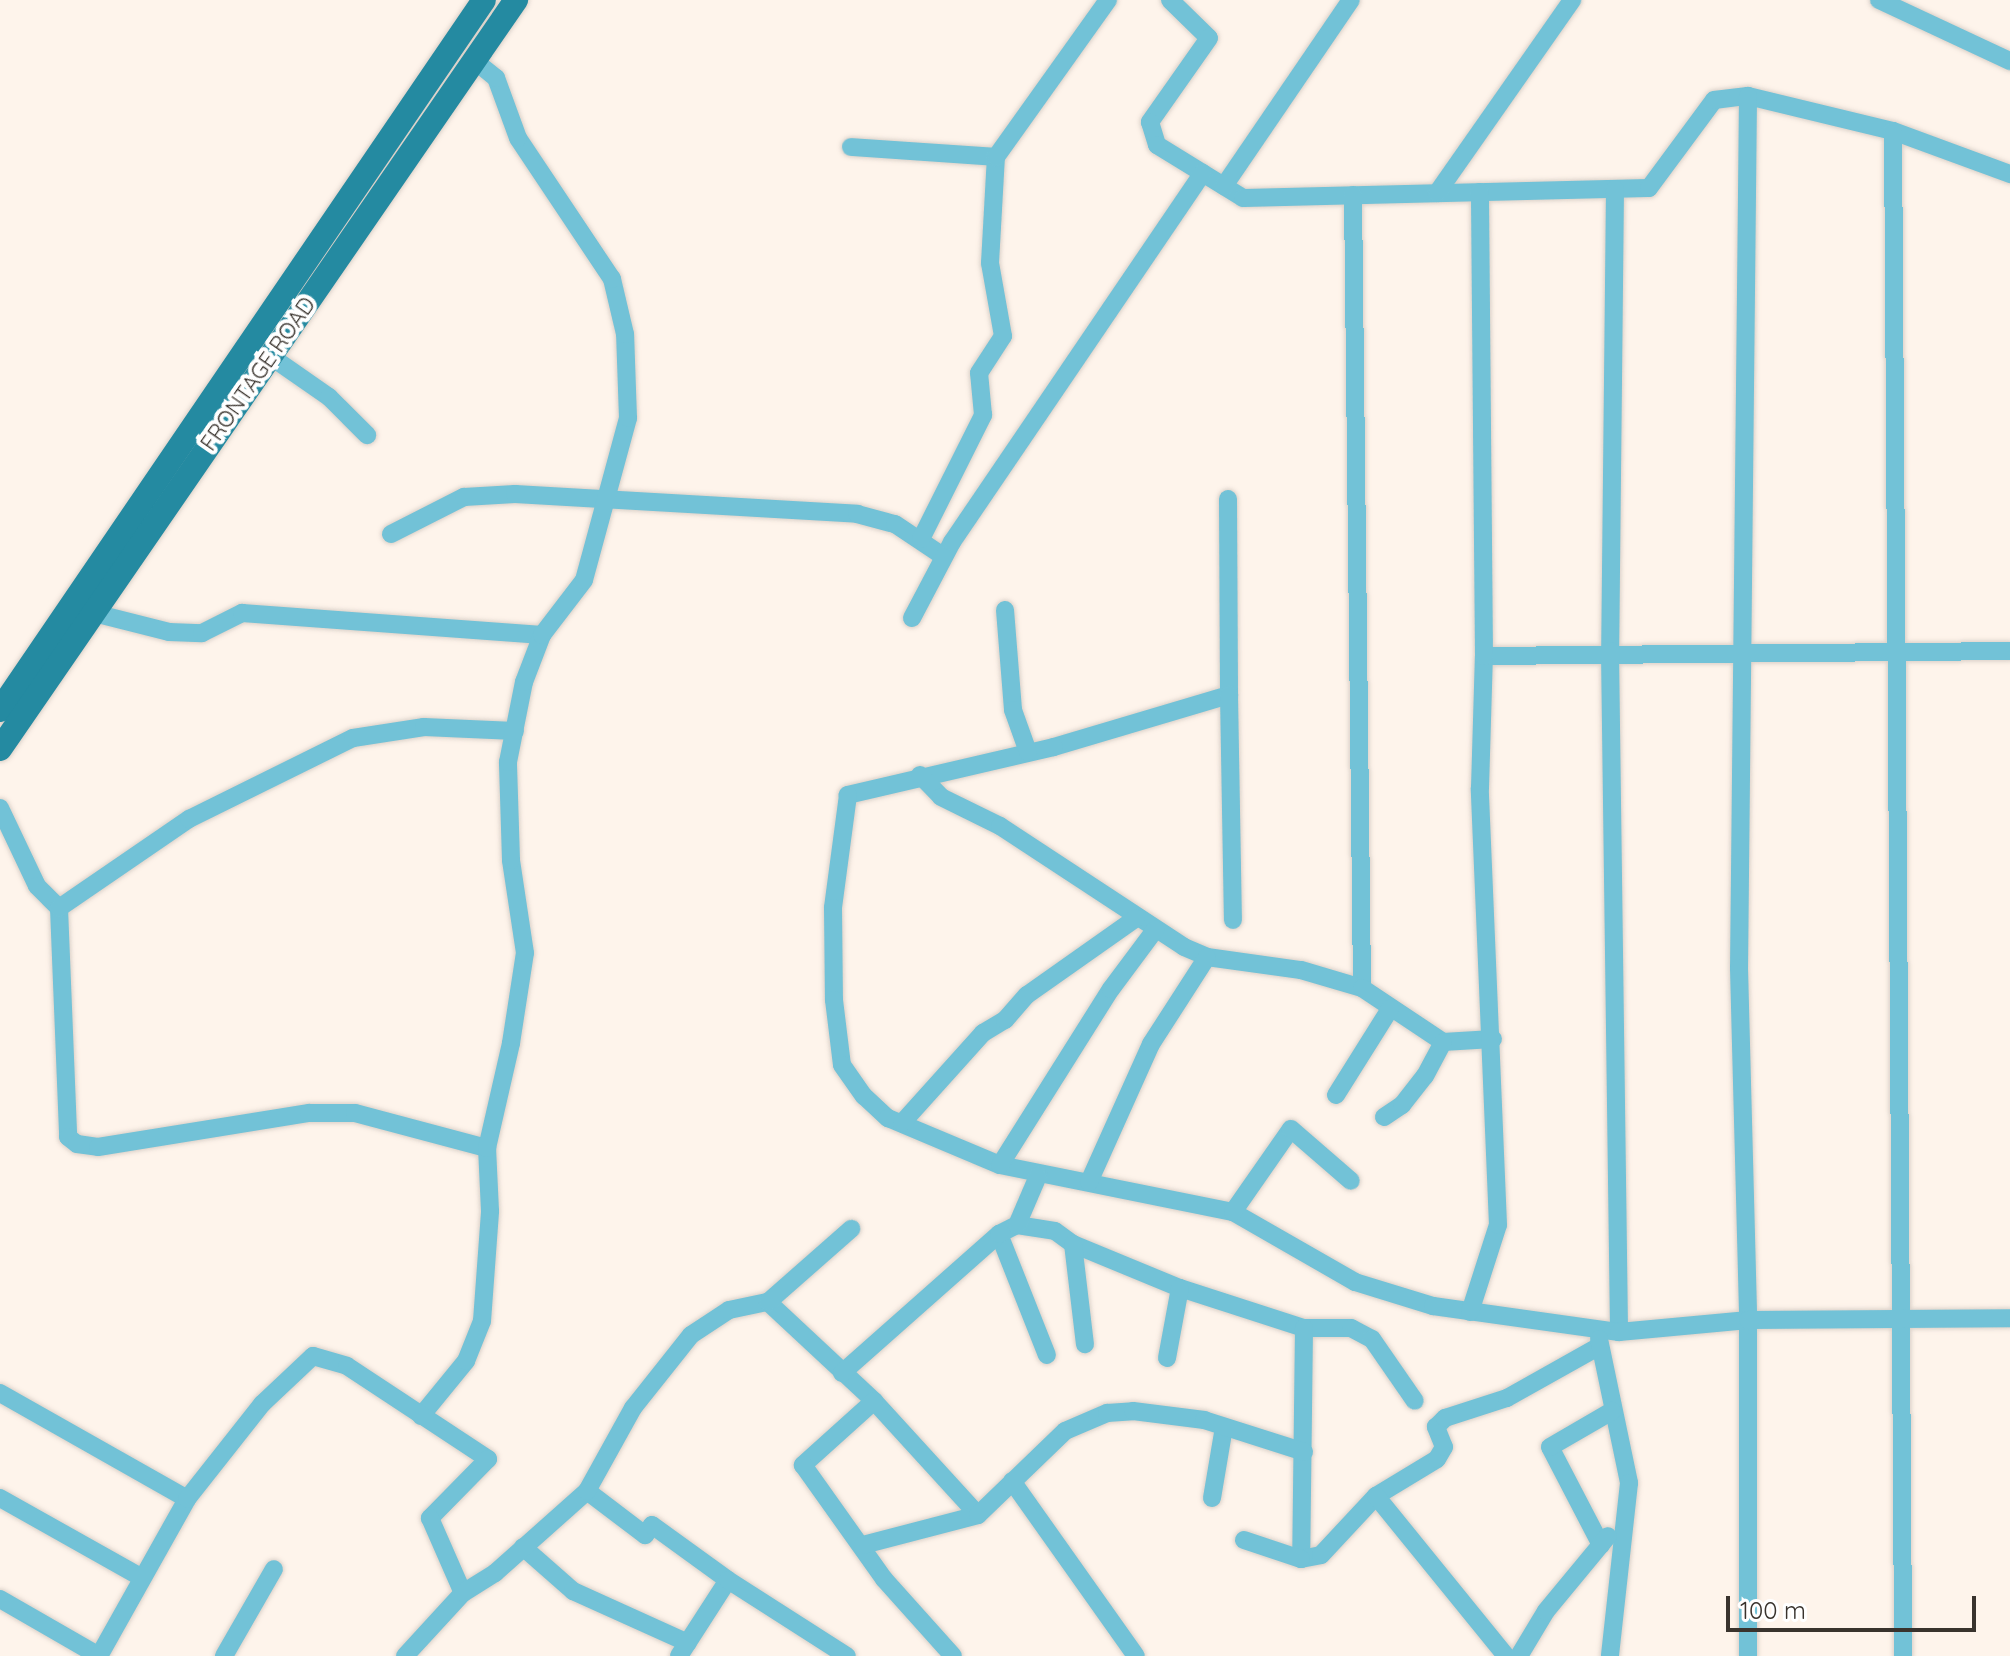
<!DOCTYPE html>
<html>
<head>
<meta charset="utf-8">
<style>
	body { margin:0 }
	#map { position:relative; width:2010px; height:1656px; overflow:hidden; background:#fef4eb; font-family:Quicksand,sans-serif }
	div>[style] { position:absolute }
	.roads { filter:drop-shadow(0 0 2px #dbd1c9) drop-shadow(0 0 2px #dbd1c9) }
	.minor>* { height:18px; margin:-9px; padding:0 9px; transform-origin:9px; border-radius:9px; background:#72c2d7 }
	.major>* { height:24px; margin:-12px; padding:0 12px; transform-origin:12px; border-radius:12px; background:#248aa1 }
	span { translate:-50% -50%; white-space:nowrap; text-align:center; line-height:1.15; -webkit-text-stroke:8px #fff; paint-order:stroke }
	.street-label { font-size:22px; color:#39332d }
	.scale { position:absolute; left:1726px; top:1596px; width:250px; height:36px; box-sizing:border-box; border:4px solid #39332d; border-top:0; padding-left:10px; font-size:24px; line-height:28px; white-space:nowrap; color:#39332d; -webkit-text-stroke:6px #fff; paint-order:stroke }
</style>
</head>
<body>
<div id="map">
	<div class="roads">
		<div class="minor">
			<i style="left:1170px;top:0;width:54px;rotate:44.3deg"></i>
			<i style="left:1209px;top:38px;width:103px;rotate:125.1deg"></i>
			<i style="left:1150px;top:122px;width:24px;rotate:73deg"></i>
			<i style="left:1157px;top:145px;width:101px;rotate:31.6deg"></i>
			<i style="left:1243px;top:198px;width:406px;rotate:-1.4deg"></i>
			<i style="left:1649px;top:188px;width:109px;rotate:-53.5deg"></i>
			<i style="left:1714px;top:100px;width:34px;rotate:-7deg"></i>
			<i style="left:1748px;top:96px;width:149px;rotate:13.6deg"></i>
			<i style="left:1893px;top:131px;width:125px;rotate:20.2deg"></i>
			<i style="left:1879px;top:0;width:145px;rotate:25deg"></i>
			<i style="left:1748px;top:96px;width:872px;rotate:90.59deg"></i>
			<i style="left:1739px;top:968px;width:352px;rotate:88.5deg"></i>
			<i style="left:1748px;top:1320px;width:336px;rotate:90deg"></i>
			<i style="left:1893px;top:131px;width:1525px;rotate:89.62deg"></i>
			<i style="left:851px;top:147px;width:145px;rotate:3.9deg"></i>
			<i style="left:1224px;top:186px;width:225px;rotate:-55.7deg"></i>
			<i style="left:1615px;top:189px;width:462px;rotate:90.6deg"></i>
			<i style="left:1610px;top:651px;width:681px;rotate:89.24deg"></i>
			<i style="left:1437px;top:193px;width:236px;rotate:-55deg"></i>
			<i style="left:1353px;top:195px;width:793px;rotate:89.35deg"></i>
			<i style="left:270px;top:356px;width:72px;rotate:34.8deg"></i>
			<i style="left:329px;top:397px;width:54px;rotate:45deg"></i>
			<i style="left:1228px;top:499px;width:196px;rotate:89.7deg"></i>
			<i style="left:1229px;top:695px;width:183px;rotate:163.5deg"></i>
			<i style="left:1054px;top:747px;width:212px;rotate:166.9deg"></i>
			<i style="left:848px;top:795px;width:114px;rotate:97.6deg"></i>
			<i style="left:833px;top:908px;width:92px;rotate:89.4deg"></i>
			<i style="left:834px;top:1000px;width:65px;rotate:83deg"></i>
			<i style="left:842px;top:1065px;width:38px;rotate:55deg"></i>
			<i style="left:864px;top:1096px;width:33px;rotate:43deg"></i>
			<i style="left:888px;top:1118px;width:121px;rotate:22.8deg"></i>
			<i style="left:1000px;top:1165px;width:238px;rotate:11.4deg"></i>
			<i style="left:1233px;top:1212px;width:141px;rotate:29.8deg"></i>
			<i style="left:1355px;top:1282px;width:82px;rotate:17.1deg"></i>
			<i style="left:1433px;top:1306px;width:188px;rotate:8deg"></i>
			<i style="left:1619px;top:1332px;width:130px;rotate:-5.3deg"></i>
			<i style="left:1748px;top:1320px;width:262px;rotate:-0.4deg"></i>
			<i style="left:391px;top:534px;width:82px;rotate:-26.9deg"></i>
			<i style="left:464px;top:497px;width:51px;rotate:-3.4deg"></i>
			<i style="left:515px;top:494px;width:343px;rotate:3.3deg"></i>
			<i style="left:857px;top:514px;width:39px;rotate:15deg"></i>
			<i style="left:895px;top:524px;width:58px;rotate:33.7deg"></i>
			<i style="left:921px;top:539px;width:139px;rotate:-63.4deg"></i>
			<i style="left:983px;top:415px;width:42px;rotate:-95.4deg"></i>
			<i style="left:979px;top:373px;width:44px;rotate:-57deg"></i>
			<i style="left:1003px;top:336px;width:74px;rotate:-100.1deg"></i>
			<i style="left:990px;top:263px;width:106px;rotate:-86.8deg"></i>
			<i style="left:996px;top:157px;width:193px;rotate:-54.5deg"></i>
			<i style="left:82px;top:610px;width:90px;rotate:14.2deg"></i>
			<i style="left:169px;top:632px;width:33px;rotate:2deg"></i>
			<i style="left:202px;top:633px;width:45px;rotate:-26.6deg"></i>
			<i style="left:242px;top:613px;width:301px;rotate:4.2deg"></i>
			<i style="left:1005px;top:610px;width:100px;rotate:85.4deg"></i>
			<i style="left:1013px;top:710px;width:45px;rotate:70.3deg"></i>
			<i style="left:912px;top:618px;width:86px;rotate:-62.2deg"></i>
			<i style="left:952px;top:542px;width:446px;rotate:-55.8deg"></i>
			<i style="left:1484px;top:656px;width:526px;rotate:-0.54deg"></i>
			<i style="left:1229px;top:695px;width:225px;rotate:89deg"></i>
			<i style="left:920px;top:775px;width:30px;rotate:46deg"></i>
			<i style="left:941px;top:797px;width:66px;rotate:26.2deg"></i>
			<i style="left:1000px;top:826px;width:220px;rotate:33.3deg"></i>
			<i style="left:1184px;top:947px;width:25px;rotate:23deg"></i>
			<i style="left:1207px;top:957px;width:95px;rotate:7.9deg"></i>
			<i style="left:1301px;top:970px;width:64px;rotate:16.4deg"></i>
			<i style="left:1362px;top:988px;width:97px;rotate:33.7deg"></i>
			<i style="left:1443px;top:1042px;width:50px;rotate:-3.4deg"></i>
			<i style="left:0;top:808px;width:86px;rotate:64.6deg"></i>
			<i style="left:37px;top:886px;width:31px;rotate:45deg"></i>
			<i style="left:59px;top:908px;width:229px;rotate:87.7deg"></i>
			<i style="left:68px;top:1137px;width:11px;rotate:38deg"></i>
			<i style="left:77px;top:1144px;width:21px;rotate:8deg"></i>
			<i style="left:98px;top:1147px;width:214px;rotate:-9.2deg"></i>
			<i style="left:309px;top:1113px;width:46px"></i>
			<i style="left:355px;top:1113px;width:137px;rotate:14.9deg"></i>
			<i style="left:59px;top:908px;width:158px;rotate:-34.4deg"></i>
			<i style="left:189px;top:819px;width:183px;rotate:-26.3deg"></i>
			<i style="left:353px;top:738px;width:72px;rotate:-8.8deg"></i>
			<i style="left:424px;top:727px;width:91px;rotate:2.5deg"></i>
			<i style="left:1336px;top:1095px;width:102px;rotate:-57.9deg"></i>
			<i style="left:1384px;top:1117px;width:22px;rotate:-34deg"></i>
			<i style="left:1402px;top:1105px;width:37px;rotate:-52deg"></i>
			<i style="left:1425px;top:1076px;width:38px;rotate:-62deg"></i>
			<i style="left:902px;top:1123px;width:121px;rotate:-48deg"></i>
			<i style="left:983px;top:1033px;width:26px;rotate:-31deg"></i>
			<i style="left:1005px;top:1020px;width:33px;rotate:-49deg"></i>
			<i style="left:1027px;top:995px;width:133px;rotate:-35.2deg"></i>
			<i style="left:1000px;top:1165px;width:208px;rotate:-57.8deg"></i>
			<i style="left:1111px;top:989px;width:74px;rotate:-53.3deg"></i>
			<i style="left:1089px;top:1182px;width:151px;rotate:-65.8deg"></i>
			<i style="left:1151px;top:1044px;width:103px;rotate:-57.2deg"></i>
			<i style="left:1233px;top:1212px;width:101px;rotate:-55.1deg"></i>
			<i style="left:1291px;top:1129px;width:79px;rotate:40.9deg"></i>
			<i style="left:1017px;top:1225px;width:38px;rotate:9deg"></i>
			<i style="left:1055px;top:1231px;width:22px;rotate:36deg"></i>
			<i style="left:1073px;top:1244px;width:116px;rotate:22.4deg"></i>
			<i style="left:1180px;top:1288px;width:130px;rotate:17.9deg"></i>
			<i style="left:1304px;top:1328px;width:47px"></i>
			<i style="left:1351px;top:1328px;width:24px;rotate:28deg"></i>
			<i style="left:1372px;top:1339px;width:75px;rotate:55.3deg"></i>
			<i style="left:999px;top:1234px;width:130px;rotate:68.4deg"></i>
			<i style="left:1073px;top:1244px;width:101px;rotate:83.2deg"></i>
			<i style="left:768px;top:1302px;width:145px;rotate:43deg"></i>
			<i style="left:874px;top:1401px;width:154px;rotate:47.6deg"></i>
			<i style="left:1470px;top:1312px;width:91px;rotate:-72.2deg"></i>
			<i style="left:1498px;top:1225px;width:437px;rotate:-92.4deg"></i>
			<i style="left:1480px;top:788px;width:132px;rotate:-88.3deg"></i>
			<i style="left:1484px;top:656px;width:464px;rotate:-90.5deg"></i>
			<i style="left:1304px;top:1328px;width:231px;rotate:90.7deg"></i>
			<i style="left:1301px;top:1559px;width:20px;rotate:-11deg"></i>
			<i style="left:1321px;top:1555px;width:81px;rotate:-47deg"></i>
			<i style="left:1376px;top:1496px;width:71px;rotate:-31.2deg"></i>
			<i style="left:1437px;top:1459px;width:14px;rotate:-60deg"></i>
			<i style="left:1444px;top:1447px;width:22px;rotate:-112deg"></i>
			<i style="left:1436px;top:1427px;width:13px;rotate:-45deg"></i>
			<i style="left:1445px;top:1418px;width:65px;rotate:-17.9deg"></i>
			<i style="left:1507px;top:1398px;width:104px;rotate:-29.3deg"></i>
			<i style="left:1599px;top:1339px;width:147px;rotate:78.2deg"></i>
			<i style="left:1629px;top:1483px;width:174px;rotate:96.3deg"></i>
			<i style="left:1167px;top:1358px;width:71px;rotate:-79.5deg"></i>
			<i style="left:842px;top:1373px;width:210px;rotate:-41.5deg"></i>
			<i style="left:999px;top:1234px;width:20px;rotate:-27deg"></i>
			<i style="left:1017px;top:1225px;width:53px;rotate:-66.8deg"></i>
			<i style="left:0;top:1393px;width:215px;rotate:29.5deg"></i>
			<i style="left:874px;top:1401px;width:96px;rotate:138deg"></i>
			<i style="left:803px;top:1465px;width:140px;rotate:54.6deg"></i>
			<i style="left:884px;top:1579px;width:103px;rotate:48.1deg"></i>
			<i style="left:421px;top:1416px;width:71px;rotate:-50.7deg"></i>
			<i style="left:466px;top:1361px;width:43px;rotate:-68.2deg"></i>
			<i style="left:482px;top:1321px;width:110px;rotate:-85.8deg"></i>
			<i style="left:490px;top:1211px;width:63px;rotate:-92.7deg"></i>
			<i style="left:487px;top:1148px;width:108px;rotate:-77.1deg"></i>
			<i style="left:511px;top:1043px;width:91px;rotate:-81.2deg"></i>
			<i style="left:525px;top:953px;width:94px;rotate:-98.6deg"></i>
			<i style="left:511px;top:860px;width:98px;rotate:-91.8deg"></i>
			<i style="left:508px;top:762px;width:82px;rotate:-78.7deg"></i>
			<i style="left:524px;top:682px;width:50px;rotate:-69deg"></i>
			<i style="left:542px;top:635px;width:69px;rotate:-52.6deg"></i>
			<i style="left:584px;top:580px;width:168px;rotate:-74.8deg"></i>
			<i style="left:628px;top:418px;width:84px;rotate:-92deg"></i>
			<i style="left:625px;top:334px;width:57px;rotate:-103.3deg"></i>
			<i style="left:612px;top:279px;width:169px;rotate:-123.7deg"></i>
			<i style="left:518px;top:138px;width:64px;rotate:-110.1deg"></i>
			<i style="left:496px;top:78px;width:28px;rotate:-141deg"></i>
			<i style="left:1012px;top:1481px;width:214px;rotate:54.7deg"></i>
			<i style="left:587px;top:1491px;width:73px;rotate:37.2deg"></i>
			<i style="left:645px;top:1535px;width:12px;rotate:-55deg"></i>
			<i style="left:652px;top:1525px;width:94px;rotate:35.9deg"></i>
			<i style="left:1376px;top:1496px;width:206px;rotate:50.9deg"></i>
			<i style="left:0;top:1498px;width:162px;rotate:29.3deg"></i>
			<i style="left:1212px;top:1498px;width:72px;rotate:-80.4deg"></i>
			<i style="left:1244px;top:1540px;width:60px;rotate:18.4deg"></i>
			<i style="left:863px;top:1545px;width:119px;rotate:-14.6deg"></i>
			<i style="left:978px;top:1515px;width:121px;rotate:-44deg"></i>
			<i style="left:1065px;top:1431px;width:46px;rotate:-23.2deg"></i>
			<i style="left:1107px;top:1413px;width:26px;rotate:-4deg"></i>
			<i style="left:1133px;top:1411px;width:72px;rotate:7.2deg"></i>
			<i style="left:1204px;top:1420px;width:105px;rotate:17.7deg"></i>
			<i style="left:1601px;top:1545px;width:110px;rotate:-117.5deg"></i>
			<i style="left:1550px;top:1447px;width:72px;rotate:-30.1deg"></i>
			<i style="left:523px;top:1547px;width:67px;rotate:41.3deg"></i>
			<i style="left:573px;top:1591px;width:126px;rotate:24.3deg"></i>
			<i style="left:0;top:1599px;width:114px;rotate:29.9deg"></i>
			<i style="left:99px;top:1656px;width:180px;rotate:-60.7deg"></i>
			<i style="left:187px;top:1499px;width:121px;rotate:-51.7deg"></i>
			<i style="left:262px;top:1404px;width:70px;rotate:-43.3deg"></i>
			<i style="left:313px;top:1356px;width:35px;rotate:16deg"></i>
			<i style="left:347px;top:1366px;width:169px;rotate:33.4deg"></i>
			<i style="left:488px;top:1459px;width:83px;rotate:134.5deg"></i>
			<i style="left:430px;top:1518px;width:82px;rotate:66.3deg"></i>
			<i style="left:224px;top:1656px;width:100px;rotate:-60.1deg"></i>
			<i style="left:405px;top:1656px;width:86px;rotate:-47.4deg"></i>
			<i style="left:463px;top:1593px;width:38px;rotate:-32deg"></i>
			<i style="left:495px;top:1573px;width:123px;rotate:-41.7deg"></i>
			<i style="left:587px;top:1491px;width:95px;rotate:-61deg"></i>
			<i style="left:633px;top:1408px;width:93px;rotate:-51.5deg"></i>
			<i style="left:691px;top:1335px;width:45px;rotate:-33.3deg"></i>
			<i style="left:729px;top:1310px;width:40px;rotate:-12deg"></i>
			<i style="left:768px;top:1302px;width:111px;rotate:-41.3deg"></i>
			<i style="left:679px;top:1656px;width:90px;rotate:-57.2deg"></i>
			<i style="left:728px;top:1580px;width:141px;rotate:32.6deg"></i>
			<i style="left:1519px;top:1656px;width:52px;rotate:-59deg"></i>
			<i style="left:1546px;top:1611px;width:97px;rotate:-50.4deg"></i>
		</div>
		<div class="major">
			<i style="left:0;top:710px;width:859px;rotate:-55.72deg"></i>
			<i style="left:0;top:749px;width:910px;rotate:-55.44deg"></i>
		</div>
	</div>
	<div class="street-label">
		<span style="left:258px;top:374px;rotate:-55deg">FRONTAGE ROAD</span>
	</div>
	<div class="scale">100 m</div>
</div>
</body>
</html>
